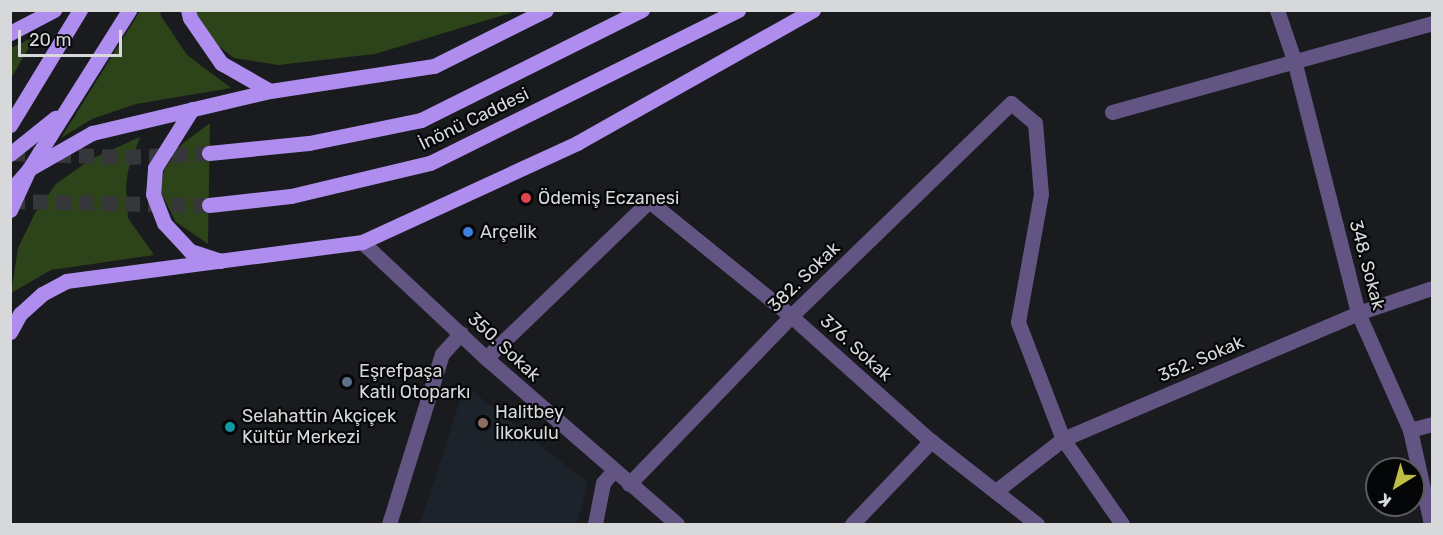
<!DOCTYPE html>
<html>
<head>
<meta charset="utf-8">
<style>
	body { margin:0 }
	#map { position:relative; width:1443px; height:535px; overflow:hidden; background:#191b1e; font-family:Rubik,sans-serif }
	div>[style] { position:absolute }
	.built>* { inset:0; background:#1c232a }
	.green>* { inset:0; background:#2d441a }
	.major-tunnel>* { height:15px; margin-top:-7.5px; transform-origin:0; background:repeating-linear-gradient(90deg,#35373a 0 15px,transparent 0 23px) }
	.minor>* { height:15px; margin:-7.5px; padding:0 7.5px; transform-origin:7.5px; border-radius:7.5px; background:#635583 }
	.major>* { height:15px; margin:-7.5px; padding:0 7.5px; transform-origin:7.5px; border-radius:7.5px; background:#ae8dee }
	.dots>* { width:16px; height:16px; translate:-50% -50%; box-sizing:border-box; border:3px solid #050607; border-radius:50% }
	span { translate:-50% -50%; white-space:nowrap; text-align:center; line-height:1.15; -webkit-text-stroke:4.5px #050607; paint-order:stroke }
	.street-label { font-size:18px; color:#d6d8da }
	.poi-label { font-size:18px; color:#d6d8da }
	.left { translate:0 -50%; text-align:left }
	.frame { position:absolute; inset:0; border:12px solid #d6d8da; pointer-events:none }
	.north { position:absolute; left:1365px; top:457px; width:60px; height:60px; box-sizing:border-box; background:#050607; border:2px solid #595a5b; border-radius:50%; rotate:217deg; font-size:16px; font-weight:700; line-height:24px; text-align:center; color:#d6d8da }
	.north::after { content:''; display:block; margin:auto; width:21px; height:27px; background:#bdbf43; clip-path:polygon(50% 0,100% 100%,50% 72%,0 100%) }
	.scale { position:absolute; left:18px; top:30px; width:104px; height:27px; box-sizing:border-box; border:3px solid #d6d8da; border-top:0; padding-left:8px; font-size:18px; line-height:21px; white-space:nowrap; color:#d6d8da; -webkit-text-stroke:4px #050607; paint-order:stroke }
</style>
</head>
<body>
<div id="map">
	<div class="built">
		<i style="clip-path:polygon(465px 385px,588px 483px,577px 524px,420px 524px)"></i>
	</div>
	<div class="green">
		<i style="clip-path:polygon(140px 11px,160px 11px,161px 16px,187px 55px,231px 88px,136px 104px,92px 119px,61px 138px)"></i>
		<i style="clip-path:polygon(194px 11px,517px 11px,375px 54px,278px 65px,234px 58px,216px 44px,198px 23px)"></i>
		<i style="clip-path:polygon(36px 36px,11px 78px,11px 48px)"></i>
		<i style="clip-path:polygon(210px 123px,208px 244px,176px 222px,160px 191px,164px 170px,182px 144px)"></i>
		<i style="clip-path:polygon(140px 137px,128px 171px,126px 187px,128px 218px,154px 255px,51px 270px,11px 293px,18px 248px,35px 213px,56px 184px,91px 159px)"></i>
	</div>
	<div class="major-tunnel">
		<i style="left:10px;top:153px;width:116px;rotate:2deg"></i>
		<i style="left:126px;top:157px;width:83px;rotate:-2.8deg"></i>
		<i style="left:10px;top:201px;width:199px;rotate:1.2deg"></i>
	</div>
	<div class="minor">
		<i style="left:1277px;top:10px;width:53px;rotate:71.2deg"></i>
		<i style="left:1294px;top:60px;width:261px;rotate:75.8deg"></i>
		<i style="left:1358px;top:313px;width:128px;rotate:66deg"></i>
		<i style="left:1410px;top:430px;width:96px;rotate:77.4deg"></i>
		<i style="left:1112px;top:112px;width:332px;rotate:-15.5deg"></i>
		<i style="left:362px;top:242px;width:170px;rotate:43.1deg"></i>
		<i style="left:486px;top:358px;width:253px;rotate:41deg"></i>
		<i style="left:486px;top:358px;width:226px;rotate:-43.9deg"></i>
		<i style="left:649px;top:201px;width:183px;rotate:39deg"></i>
		<i style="left:791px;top:316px;width:188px;rotate:41.8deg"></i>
		<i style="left:931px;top:441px;width:135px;rotate:38.1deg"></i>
		<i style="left:1410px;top:430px;width:23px;rotate:-15deg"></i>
		<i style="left:629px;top:484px;width:233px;rotate:-46deg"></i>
		<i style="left:791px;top:316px;width:306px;rotate:-44.1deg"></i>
		<i style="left:1011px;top:103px;width:31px;rotate:40deg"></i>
		<i style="left:1035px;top:123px;width:71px;rotate:85.2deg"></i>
		<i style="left:1041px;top:194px;width:130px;rotate:100.2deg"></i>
		<i style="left:1018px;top:322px;width:125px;rotate:69deg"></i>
		<i style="left:1063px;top:439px;width:103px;rotate:55.2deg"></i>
		<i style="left:997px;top:490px;width:83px;rotate:-37.7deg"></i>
		<i style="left:1063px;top:439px;width:321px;rotate:-23.1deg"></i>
		<i style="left:1358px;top:313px;width:78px;rotate:-18.7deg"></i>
		<i style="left:389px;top:524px;width:178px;rotate:-72.7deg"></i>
		<i style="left:442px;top:354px;width:28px;rotate:-48deg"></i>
		<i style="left:595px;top:524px;width:42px;rotate:-79deg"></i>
		<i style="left:603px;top:483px;width:16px;rotate:-50deg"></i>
		<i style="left:852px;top:524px;width:115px;rotate:-46.4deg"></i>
	</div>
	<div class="major">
		<i style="left:188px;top:10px;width:8px;rotate:76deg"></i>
		<i style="left:190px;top:18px;width:55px;rotate:55.4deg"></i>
		<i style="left:221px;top:63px;width:56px;rotate:29.7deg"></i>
		<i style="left:10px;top:33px;width:50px;rotate:-27.6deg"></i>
		<i style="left:192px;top:109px;width:70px;rotate:122.1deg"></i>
		<i style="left:155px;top:168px;width:26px;rotate:94deg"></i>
		<i style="left:153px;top:194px;width:31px;rotate:69deg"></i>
		<i style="left:164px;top:223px;width:38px;rotate:47deg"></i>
		<i style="left:190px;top:251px;width:32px;rotate:18deg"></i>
		<i style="left:10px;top:125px;width:135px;rotate:-58.7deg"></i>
		<i style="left:209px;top:153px;width:100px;rotate:-5.7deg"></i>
		<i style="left:309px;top:143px;width:114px;rotate:-11.6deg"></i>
		<i style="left:421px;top:120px;width:247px;rotate:-26.5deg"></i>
		<i style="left:10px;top:154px;width:58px;rotate:-38.7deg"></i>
		<i style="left:10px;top:191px;width:29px;rotate:-49deg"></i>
		<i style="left:29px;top:169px;width:73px;rotate:-29.7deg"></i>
		<i style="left:92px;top:133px;width:183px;rotate:-13.3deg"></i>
		<i style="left:270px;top:91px;width:166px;rotate:-8.7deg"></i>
		<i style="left:434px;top:66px;width:125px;rotate:-26.6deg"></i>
		<i style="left:209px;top:205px;width:82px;rotate:-6.3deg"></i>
		<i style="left:291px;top:196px;width:143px;rotate:-13.4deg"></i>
		<i style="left:430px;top:163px;width:344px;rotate:-26.4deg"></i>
		<i style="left:10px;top:210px;width:45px;rotate:-65.1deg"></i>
		<i style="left:29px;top:169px;width:188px;rotate:-57.8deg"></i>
		<i style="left:10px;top:332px;width:21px;rotate:-61deg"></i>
		<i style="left:20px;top:314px;width:30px;rotate:-42deg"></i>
		<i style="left:42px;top:294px;width:27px;rotate:-28deg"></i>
		<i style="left:66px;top:281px;width:299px;rotate:-7.5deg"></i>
		<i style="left:362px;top:242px;width:237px;rotate:-24.7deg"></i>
		<i style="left:577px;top:143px;width:271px;rotate:-29.4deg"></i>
	</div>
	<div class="dots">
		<i style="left:526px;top:198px;background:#e0444e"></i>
		<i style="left:468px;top:232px;background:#3f7fe0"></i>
		<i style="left:347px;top:382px;background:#5c6f8a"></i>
		<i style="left:483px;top:423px;background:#8d6e63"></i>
		<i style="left:230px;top:427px;background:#0f9aa8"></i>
	</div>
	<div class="street-label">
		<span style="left:474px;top:119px;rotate:-26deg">İnönü Caddesi</span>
		<span style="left:1367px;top:265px;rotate:75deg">348. Sokak</span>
		<span style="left:804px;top:277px;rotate:-44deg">382. Sokak</span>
		<span style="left:504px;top:347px;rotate:43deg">350. Sokak</span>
		<span style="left:856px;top:348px;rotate:42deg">376. Sokak</span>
		<span style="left:1201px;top:359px;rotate:-23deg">352. Sokak</span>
	</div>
	<div class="poi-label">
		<span class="left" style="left:538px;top:198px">Ödemiş Eczanesi</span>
		<span class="left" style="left:480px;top:232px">Arçelik</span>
		<span class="left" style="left:359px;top:382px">Eşrefpaşa<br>Katlı Otoparkı</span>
		<span class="left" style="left:495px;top:423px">Halitbey<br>İlkokulu</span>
		<span class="left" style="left:242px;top:427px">Selahattin Akçiçek<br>Kültür Merkezi</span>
	</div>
	<div class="frame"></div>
	<div class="north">K</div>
	<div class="scale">20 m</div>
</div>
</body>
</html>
